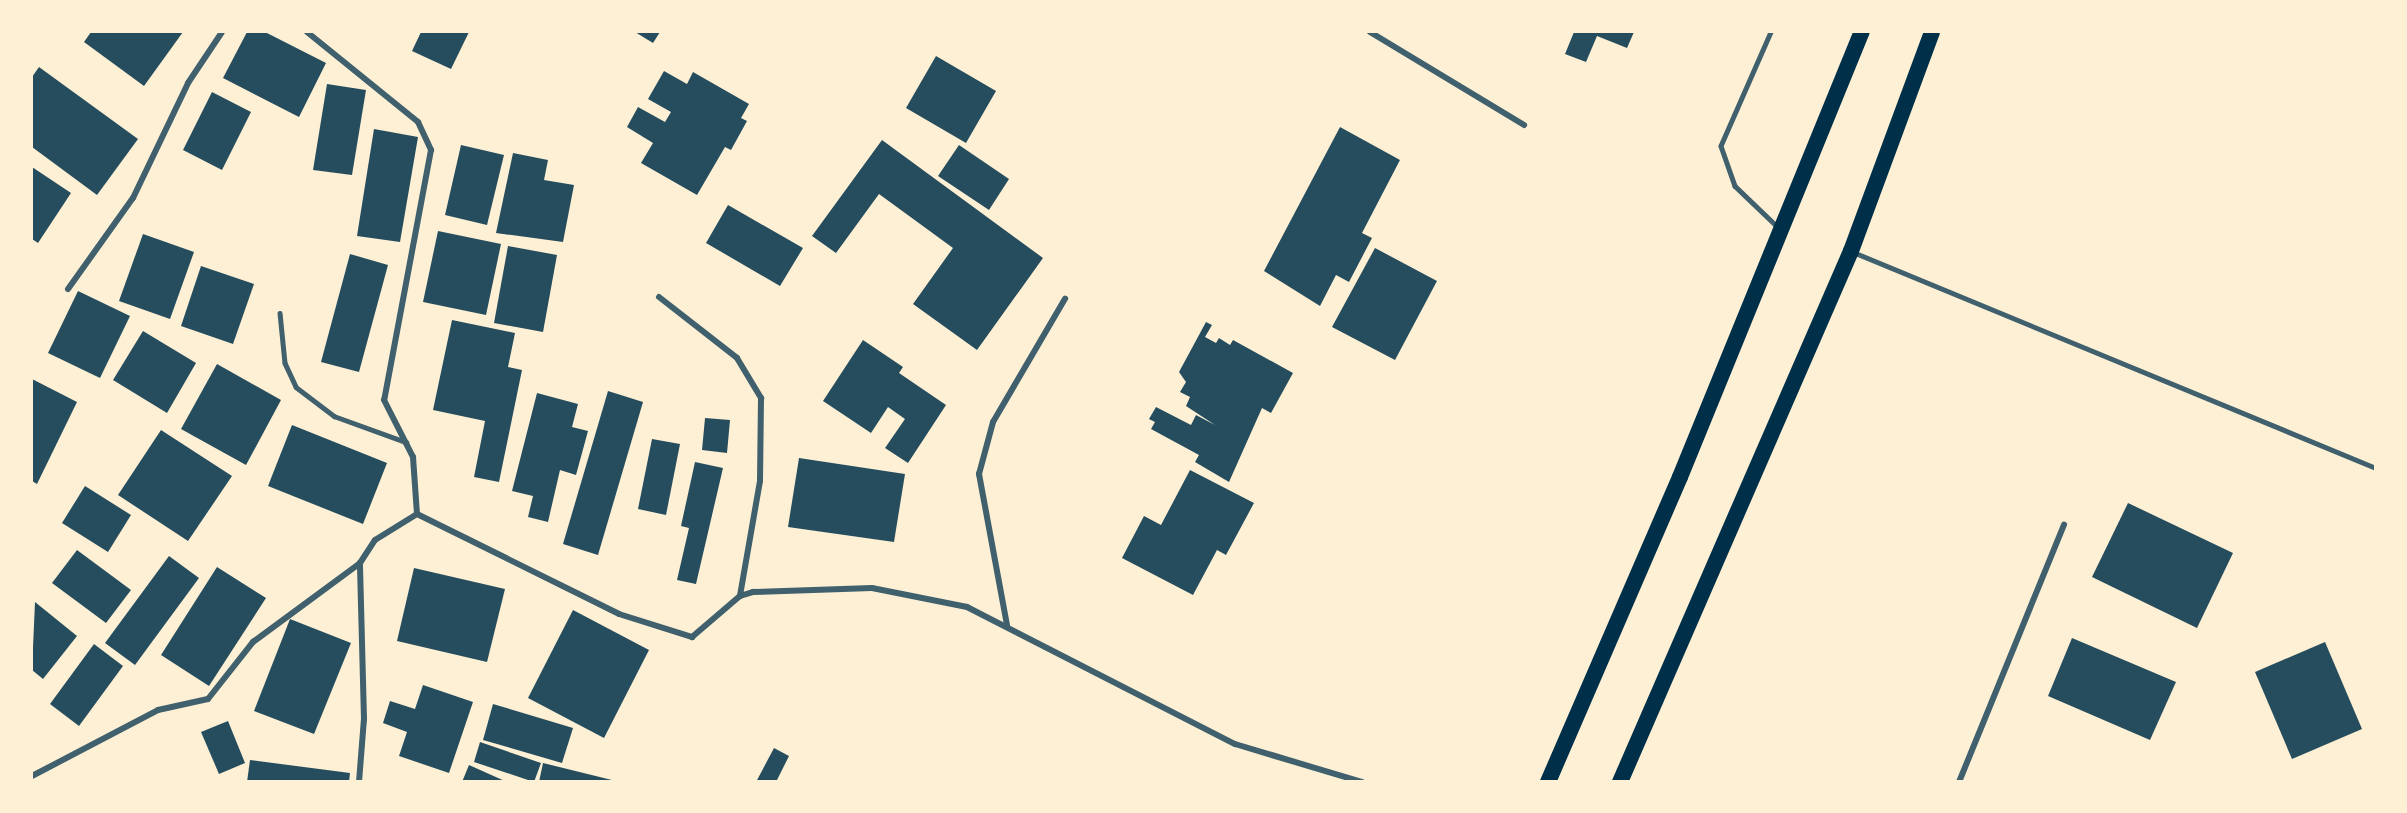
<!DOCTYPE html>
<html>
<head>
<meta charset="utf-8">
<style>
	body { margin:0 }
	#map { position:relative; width:2407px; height:813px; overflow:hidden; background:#fdf0d5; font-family:"Fira Sans",sans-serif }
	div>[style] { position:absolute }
	.building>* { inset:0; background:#264d5e }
	.service>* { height:4.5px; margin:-2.25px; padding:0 2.25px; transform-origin:2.25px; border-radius:2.25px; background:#3f606c }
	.minor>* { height:6px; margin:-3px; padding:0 3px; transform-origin:3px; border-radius:3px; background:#3f606c }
	.trunk>* { height:16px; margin:-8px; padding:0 8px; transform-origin:8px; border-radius:8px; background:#003049 }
	span { translate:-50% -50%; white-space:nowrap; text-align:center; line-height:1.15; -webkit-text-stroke:6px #fdf0d5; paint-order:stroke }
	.frame { position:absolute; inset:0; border:33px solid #fdf0d5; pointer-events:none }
</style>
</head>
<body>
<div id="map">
	<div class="building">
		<i style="clip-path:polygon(91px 32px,183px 32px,144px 86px,84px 42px)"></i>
		<i style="clip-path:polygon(247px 32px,265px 32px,326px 63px,299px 117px,223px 78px)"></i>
		<i style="clip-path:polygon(421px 32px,469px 32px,451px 69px,412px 51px)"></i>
		<i style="clip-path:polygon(635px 32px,660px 32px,653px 43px)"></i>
		<i style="clip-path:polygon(1574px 32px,1634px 32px,1627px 48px,1597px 36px,1586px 62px,1565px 54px)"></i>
		<i style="clip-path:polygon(936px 56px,996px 91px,966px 143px,906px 108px)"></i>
		<i style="clip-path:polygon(39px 67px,138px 139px,97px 195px,32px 147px,32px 77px)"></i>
		<i style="clip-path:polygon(664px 71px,687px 84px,693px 72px,749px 104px,741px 118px,747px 121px,731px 150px,725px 147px,697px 195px,641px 163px,653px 143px,627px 127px,638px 107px,665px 122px,671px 112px,648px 99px)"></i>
		<i style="clip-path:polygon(327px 84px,366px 90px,352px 175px,313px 170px)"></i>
		<i style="clip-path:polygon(212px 92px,251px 112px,222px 170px,183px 150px)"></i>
		<i style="clip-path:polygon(1340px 127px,1400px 160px,1362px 233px,1372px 238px,1349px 282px,1336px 275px,1320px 306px,1264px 271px)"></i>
		<i style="clip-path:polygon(374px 129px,418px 137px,400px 242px,357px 236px)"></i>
		<i style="clip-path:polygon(882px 140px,1043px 258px,977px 350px,913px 304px,953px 248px,879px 194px,836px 253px,812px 236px)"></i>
		<i style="clip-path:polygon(461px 145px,504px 155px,487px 225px,445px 215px)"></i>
		<i style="clip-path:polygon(959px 145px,1009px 179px,989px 210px,938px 176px)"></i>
		<i style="clip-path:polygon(513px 153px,548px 160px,544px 180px,574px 185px,563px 242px,496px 233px)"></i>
		<i style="clip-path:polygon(32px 167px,71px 193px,38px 243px,32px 239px)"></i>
		<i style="clip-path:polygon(728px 205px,803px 248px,780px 286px,706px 243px)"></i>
		<i style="clip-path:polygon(438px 231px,501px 244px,486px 315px,423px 302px)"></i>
		<i style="clip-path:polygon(143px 234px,194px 252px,170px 319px,119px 301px)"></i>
		<i style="clip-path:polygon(508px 246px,557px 255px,543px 332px,494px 323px)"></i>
		<i style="clip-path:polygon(1375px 248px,1437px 281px,1395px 360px,1332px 327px)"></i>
		<i style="clip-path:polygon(350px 254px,388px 265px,359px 372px,321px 362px)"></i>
		<i style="clip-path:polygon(201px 266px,254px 284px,233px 344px,181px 326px)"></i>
		<i style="clip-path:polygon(78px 291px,130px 316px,100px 378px,48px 353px)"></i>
		<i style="clip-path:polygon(452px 320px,515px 333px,508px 367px,522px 370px,499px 482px,474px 477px,485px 421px,433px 410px)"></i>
		<i style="clip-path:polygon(1206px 322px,1212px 325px,1205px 337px,1216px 343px,1219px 338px,1230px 345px,1233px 340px,1293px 373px,1271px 413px,1262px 408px,1229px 482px,1195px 462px,1199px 455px,1151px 429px,1155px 422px,1149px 419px,1156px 407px,1191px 425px,1196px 415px,1215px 425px,1186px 406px,1190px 397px,1180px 392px,1186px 382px,1179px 372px)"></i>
		<i style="clip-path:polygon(143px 331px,196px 363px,167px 413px,113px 380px)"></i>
		<i style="clip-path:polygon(863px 340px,903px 367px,899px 373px,946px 405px,908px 463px,885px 448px,905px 419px,888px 407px,871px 433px,823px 401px)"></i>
		<i style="clip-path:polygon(217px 364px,281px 400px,246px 465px,181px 429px)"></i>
		<i style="clip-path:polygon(32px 379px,77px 402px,37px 484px,32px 481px)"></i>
		<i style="clip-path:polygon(608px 391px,643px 402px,598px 555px,563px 544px)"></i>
		<i style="clip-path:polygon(537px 393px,578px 404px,572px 427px,588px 431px,576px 475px,560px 470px,548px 522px,528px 517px,533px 496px,512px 491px)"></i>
		<i style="clip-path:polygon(705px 418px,730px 420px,727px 453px,702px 450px)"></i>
		<i style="clip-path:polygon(292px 425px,387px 463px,363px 524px,268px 486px)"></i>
		<i style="clip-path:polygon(161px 430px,232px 476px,188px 541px,118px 495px)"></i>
		<i style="clip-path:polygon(652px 439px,680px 444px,666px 515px,638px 509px)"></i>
		<i style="clip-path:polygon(799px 458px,905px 474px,894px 542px,788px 527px)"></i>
		<i style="clip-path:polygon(695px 462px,723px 468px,696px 584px,677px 580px,689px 528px,681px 526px)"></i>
		<i style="clip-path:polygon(1190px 470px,1254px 503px,1226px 555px,1217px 550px,1193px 595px,1122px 558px,1144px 516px,1161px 525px)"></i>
		<i style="clip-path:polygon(85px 486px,131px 515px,108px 552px,62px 523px)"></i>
		<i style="clip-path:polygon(2128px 503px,2233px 553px,2197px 628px,2092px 577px)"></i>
		<i style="clip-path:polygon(77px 550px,131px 590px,106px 623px,52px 583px)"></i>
		<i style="clip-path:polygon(169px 556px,199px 578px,135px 665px,105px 643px)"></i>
		<i style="clip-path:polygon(217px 567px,266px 598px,209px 686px,161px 655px)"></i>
		<i style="clip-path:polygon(414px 568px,505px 589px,487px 662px,397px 641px)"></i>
		<i style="clip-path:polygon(35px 602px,77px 636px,43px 679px,32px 670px)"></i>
		<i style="clip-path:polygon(573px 610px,649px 650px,604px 738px,528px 698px)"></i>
		<i style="clip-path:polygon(290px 619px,351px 643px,314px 734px,254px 711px)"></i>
		<i style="clip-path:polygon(2072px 638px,2176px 682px,2150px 740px,2048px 696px)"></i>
		<i style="clip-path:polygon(2325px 642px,2362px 729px,2292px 759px,2255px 672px)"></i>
		<i style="clip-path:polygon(94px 644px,123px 666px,79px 726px,50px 704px)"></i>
		<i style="clip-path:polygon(423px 685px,473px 702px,449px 773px,399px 756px,407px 732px,383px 723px,390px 701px,415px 709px)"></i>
		<i style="clip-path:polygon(493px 704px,573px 728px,562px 763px,483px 740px)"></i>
		<i style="clip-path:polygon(228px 721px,245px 763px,219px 774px,201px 732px)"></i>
		<i style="clip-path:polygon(480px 742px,541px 763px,534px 782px,474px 762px)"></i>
		<i style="clip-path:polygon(774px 748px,789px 756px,776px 782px,756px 782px)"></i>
		<i style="clip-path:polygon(250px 760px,350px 773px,349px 782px,247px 782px)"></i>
		<i style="clip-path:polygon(543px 763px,616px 781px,615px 782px,539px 782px)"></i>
		<i style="clip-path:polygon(469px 765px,507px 782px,462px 782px)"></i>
	</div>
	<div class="service">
		<i style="left:1771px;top:32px;width:124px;rotate:113.7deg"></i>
		<i style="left:1721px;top:146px;width:42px;rotate:70.7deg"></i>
		<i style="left:1735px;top:186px;width:61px;rotate:43.7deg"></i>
		<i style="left:1853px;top:252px;width:566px;rotate:22.44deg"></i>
		<i style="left:280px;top:313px;width:50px;rotate:84.3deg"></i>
		<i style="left:285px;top:363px;width:26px;rotate:65deg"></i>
		<i style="left:296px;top:387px;width:48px;rotate:37.3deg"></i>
		<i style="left:334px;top:416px;width:77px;rotate:19.9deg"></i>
	</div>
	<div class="minor">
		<i style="left:307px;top:32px;width:143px;rotate:39deg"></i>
		<i style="left:418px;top:122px;width:31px;rotate:65deg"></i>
		<i style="left:431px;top:150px;width:254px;rotate:100.6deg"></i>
		<i style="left:384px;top:400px;width:64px;rotate:63deg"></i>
		<i style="left:413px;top:457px;width:57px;rotate:86deg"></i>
		<i style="left:1370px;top:32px;width:180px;rotate:31.1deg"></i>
		<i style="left:68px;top:289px;width:112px;rotate:-54.5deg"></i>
		<i style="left:133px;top:198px;width:127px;rotate:-64.4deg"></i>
		<i style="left:188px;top:83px;width:61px;rotate:-56.3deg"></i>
		<i style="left:659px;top:297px;width:99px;rotate:38deg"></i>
		<i style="left:737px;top:358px;width:47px;rotate:59deg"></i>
		<i style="left:761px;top:398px;width:83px;rotate:90.7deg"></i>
		<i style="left:760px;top:481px;width:117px;rotate:99.9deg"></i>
		<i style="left:1007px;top:625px;width:154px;rotate:-100.5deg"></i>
		<i style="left:979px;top:474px;width:54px;rotate:-74.9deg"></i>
		<i style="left:993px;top:422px;width:143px;rotate:-59.7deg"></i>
		<i style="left:32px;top:776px;width:142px;rotate:-27.6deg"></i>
		<i style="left:158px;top:710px;width:51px;rotate:-12.4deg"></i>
		<i style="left:208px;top:699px;width:73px;rotate:-51.7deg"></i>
		<i style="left:253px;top:642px;width:133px;rotate:-36.4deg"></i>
		<i style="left:360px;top:563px;width:27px;rotate:-57deg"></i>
		<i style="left:375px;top:540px;width:49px;rotate:-31.8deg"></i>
		<i style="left:417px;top:514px;width:225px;rotate:26.3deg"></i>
		<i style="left:619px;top:614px;width:77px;rotate:17.5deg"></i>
		<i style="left:692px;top:637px;width:63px;rotate:-40.5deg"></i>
		<i style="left:740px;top:596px;width:14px;rotate:-17deg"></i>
		<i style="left:753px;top:592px;width:119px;rotate:-1.9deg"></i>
		<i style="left:872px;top:588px;width:97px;rotate:11.3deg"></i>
		<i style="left:967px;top:607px;width:301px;rotate:27.1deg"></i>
		<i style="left:1235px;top:744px;width:133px;rotate:16.7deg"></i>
		<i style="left:359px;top:782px;width:63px;rotate:-85.5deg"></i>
		<i style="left:364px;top:719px;width:156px;rotate:-91.5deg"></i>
		<i style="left:1959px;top:782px;width:278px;rotate:-67.8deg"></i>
	</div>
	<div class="trunk">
		<i style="left:1548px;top:782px;width:332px;rotate:-66.6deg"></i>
		<i style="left:1680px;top:477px;width:481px;rotate:-67.8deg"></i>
		<i style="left:1620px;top:782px;width:579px;rotate:-66.49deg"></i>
		<i style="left:1851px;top:251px;width:233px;rotate:-69.7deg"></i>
	</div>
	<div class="frame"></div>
</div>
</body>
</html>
